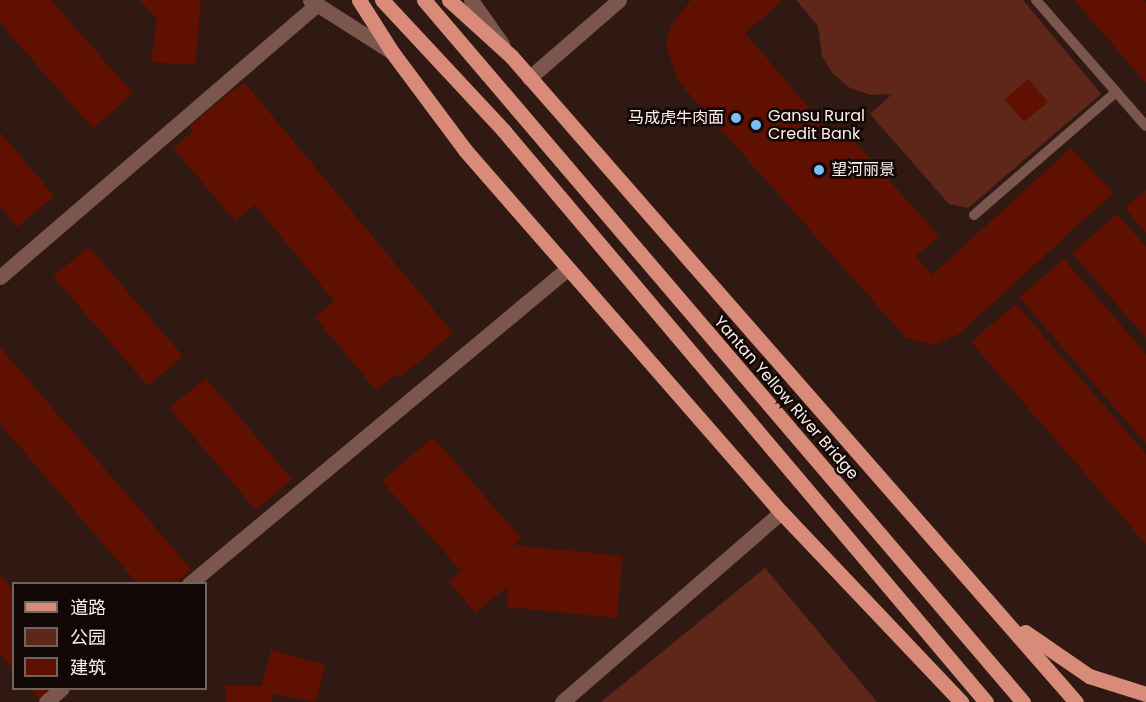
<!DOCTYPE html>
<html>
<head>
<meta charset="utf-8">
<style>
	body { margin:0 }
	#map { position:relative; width:1146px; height:702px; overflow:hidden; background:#311913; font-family:Poppins,"Noto Sans SC",sans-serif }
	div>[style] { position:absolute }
	.green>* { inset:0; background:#5e2719 }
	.building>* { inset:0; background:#5f1000 }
	.lane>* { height:10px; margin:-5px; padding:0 5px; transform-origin:5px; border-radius:5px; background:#7b564d }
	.street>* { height:15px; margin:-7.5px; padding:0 7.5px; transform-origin:7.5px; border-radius:7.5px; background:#7b564d }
	.primary>* { height:15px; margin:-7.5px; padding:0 7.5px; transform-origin:7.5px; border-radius:7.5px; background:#d78b78 }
	.dots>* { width:16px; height:16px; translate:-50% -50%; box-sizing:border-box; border:3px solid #110705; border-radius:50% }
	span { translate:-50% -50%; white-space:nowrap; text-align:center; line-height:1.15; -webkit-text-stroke:5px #110705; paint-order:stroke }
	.poi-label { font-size:16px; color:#fef0ec }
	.left { translate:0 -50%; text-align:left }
	.right { translate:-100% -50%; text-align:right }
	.street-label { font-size:16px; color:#fef0ec }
	.legend { position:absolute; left:12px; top:582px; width:195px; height:108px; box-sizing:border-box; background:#110705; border:2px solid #706461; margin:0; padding:8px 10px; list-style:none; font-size:18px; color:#fef0ec }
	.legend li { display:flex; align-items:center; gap:12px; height:30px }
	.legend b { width:30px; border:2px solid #706461 }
</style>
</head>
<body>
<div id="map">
	<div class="green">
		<i style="clip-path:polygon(796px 0,1023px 0,1101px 94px,968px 208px,949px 204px,870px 114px,892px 94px,871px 95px,850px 88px,833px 74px,822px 56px,818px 26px)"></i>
		<i style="clip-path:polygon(765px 568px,877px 702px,601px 702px)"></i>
	</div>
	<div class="building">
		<i style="clip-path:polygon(0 0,51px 0,133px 93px,93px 129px,0 23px)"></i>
		<i style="clip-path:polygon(140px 0,201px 0,195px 65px,151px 62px,157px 19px)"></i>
		<i style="clip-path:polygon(691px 0,783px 0,745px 33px,830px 132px,840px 125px,939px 236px,916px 256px,932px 275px,1071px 148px,1113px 193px,960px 333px,934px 345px,906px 338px,678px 81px,666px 45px,670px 27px)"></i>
		<i style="clip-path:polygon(1074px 0,1143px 0,1146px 3px,1146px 83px)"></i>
		<i style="clip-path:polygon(1028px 79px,1048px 102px,1024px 122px,1005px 99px)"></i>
		<i style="clip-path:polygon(244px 82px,453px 333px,399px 378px,396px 374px,376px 390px,315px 317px,334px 301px,255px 205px,235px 221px,173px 148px,193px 131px,189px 126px)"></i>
		<i style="clip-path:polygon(0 132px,54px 196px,17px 227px,0 207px)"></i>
		<i style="clip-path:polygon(1146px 190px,1146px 233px,1125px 208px)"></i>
		<i style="clip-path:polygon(1117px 214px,1146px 247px,1146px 338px,1072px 253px)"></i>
		<i style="clip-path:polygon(89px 247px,183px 356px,148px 386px,53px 276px)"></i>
		<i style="clip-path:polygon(1064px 259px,1146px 354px,1146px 444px,1019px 297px)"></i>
		<i style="clip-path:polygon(1016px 304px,1146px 454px,1146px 544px,971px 342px)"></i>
		<i style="clip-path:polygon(0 347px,191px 569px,175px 584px,138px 584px,0 424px)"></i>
		<i style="clip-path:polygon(206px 378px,292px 479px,256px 510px,169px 408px)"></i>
		<i style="clip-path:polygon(433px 437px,522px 539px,513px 545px,623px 556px,617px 618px,507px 607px,508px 586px,475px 613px,449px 581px,461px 571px,382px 481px)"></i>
		<i style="clip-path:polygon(0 575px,14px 591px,14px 670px,0 654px)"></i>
		<i style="clip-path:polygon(271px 650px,325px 665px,316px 702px,272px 694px,272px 702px,226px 702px,226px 686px,262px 686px)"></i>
		<i style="clip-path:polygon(30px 688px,55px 688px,41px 701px)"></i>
	</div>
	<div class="lane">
		<i style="left:1036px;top:0;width:167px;rotate:48.9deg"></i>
		<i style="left:974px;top:215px;width:188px;rotate:-40.9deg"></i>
	</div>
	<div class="street">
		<i style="left:310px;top:0;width:97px;rotate:32.4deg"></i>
		<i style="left:471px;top:0;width:54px;rotate:54.8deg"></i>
		<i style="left:529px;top:78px;width:119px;rotate:-40.9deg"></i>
		<i style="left:0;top:277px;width:416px;rotate:-40.7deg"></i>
		<i style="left:189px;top:584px;width:493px;rotate:-39.8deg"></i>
		<i style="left:46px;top:702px;width:21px;rotate:-41deg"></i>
		<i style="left:562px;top:702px;width:290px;rotate:-40.9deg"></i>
	</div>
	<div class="primary">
		<i style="left:359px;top:0;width:62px;rotate:57.6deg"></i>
		<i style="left:392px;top:52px;width:122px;rotate:53.3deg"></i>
		<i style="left:465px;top:150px;width:481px;rotate:48.9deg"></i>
		<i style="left:781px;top:512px;width:262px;rotate:46.5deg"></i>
		<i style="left:382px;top:0;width:179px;rotate:47deg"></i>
		<i style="left:504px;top:131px;width:747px;rotate:49.83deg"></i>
		<i style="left:424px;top:0;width:923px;rotate:49.53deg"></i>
		<i style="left:449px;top:0;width:84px;rotate:42.1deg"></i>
		<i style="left:511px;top:56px;width:858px;rotate:48.83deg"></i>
		<i style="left:1025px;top:632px;width:78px;rotate:34.5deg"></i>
		<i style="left:1089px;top:676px;width:60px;rotate:17.5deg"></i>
	</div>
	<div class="dots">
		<i style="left:736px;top:118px;background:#7abff8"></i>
		<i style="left:756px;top:125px;background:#7abff8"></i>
		<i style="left:819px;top:170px;background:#7abff8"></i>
	</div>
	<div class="poi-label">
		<span class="left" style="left:768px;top:125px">Gansu Rural<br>Credit Bank</span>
		<span class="right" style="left:724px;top:118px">马成虎牛肉面</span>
		<span class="left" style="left:831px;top:170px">望河丽景</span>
	</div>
	<div class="street-label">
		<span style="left:786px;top:398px;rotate:49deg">Yantan Yellow River Bridge</span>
	</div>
	<ul class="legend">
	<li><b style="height:8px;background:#d78b78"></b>道路</li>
	<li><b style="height:16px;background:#5e2719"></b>公园</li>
	<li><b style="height:16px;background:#5f1000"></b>建筑</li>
	</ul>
</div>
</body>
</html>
